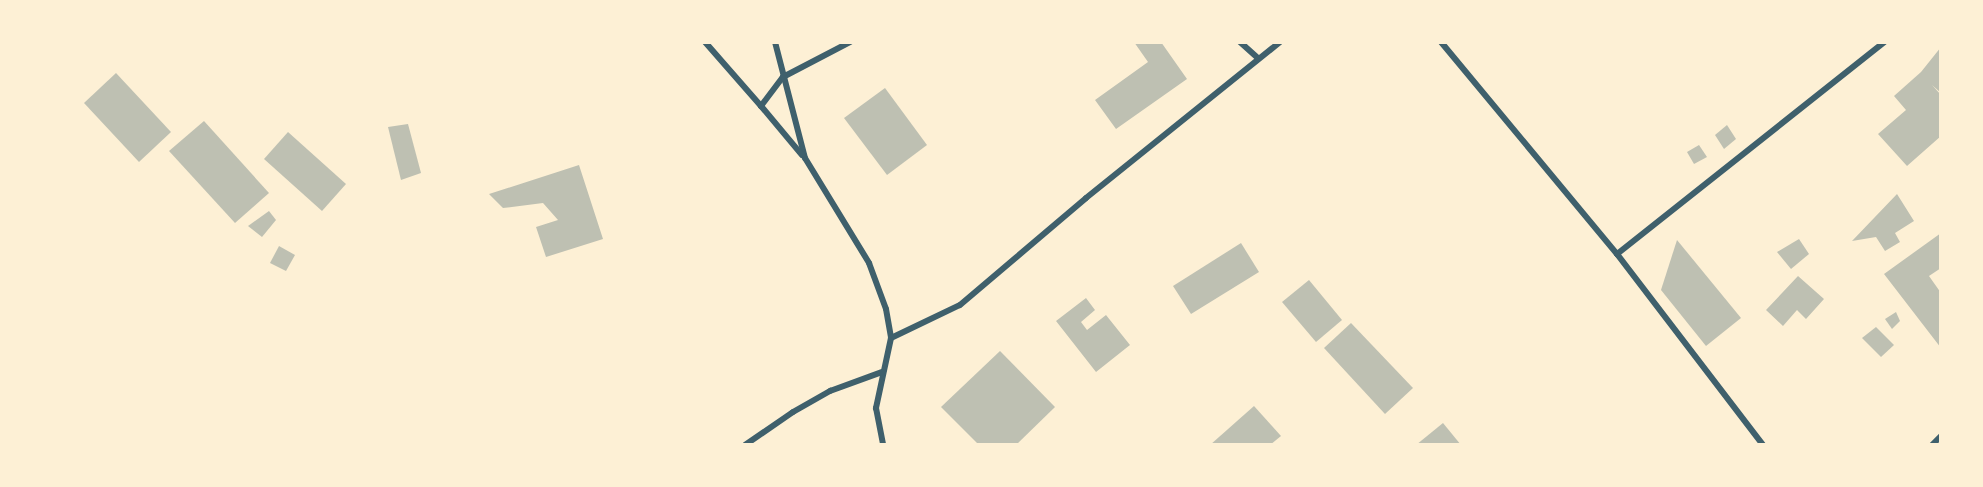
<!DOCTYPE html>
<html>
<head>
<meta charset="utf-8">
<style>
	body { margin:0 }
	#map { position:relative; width:1983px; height:487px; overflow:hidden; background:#fdf0d5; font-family:"Open Sans",sans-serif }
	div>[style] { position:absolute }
	.building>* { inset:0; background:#bec0b2 }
	.minor>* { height:6px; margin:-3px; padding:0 3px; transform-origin:3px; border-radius:3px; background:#3f606c }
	span { translate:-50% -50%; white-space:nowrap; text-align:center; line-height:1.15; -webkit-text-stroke:6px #fdf0d5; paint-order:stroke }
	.frame { position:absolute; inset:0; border:44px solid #fdf0d5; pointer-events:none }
</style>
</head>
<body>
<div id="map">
	<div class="building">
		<i style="clip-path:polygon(1134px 42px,1161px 42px,1187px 79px,1116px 129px,1095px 100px,1148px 62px)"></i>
		<i style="clip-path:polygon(1941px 47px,1941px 93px,1932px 85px,1941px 95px,1941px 136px,1907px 166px,1878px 134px,1906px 110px,1894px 96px,1921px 72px)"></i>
		<i style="clip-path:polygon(116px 73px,171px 132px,139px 162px,84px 103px)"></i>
		<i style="clip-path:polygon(885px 88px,927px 145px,887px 175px,844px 118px)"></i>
		<i style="clip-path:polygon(204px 121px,269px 193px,235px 223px,169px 151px)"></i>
		<i style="clip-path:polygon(408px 124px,421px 173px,401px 180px,388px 127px)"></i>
		<i style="clip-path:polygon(1727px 125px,1736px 139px,1724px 149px,1715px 135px)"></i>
		<i style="clip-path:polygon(288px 132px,346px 184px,322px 211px,264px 159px)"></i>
		<i style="clip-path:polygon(1699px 145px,1707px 157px,1694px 164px,1687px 152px)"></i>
		<i style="clip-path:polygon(579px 165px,603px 239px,546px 257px,536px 227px,558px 220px,543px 203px,503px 208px,489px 194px)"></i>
		<i style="clip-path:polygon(1897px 194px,1914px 221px,1895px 233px,1900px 242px,1885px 251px,1876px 237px,1852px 241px)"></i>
		<i style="clip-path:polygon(269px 211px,276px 220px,262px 237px,248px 226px)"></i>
		<i style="clip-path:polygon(1941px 233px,1941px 268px,1929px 276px,1941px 293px,1941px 348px,1884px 274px)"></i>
		<i style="clip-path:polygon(1799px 239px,1809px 254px,1791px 269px,1777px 252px)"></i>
		<i style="clip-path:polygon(1677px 240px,1741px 318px,1706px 346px,1661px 290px)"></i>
		<i style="clip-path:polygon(1241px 243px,1259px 272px,1191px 314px,1173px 286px)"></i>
		<i style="clip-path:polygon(279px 246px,295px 255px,286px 271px,270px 263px)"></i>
		<i style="clip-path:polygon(1798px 276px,1824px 299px,1806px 319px,1797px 310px,1783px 326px,1766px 310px)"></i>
		<i style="clip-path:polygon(1309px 280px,1342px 320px,1316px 342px,1282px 302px)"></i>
		<i style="clip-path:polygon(1086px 298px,1095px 310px,1081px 322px,1087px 330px,1106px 315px,1130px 345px,1096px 372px,1056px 321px)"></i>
		<i style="clip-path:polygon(1896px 312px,1900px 321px,1892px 329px,1885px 319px)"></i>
		<i style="clip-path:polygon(1351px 323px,1413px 388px,1385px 414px,1324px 348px)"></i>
		<i style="clip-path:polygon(1876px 327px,1894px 345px,1881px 357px,1862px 338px)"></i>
		<i style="clip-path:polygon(1000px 351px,1055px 407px,1016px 445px,979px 445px,941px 407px)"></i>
		<i style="clip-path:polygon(1254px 406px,1281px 436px,1270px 445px,1210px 445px)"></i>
		<i style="clip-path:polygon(1443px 423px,1461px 445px,1416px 445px)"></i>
	</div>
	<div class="minor">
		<i style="left:705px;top:42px;width:85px;rotate:48.8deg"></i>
		<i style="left:761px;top:106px;width:36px;rotate:-53deg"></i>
		<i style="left:783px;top:77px;width:76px;rotate:-27.6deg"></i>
		<i style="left:775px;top:42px;width:120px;rotate:75.5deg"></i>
		<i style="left:805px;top:158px;width:123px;rotate:58.6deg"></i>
		<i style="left:869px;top:263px;width:49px;rotate:69.7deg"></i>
		<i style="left:886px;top:309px;width:29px;rotate:80deg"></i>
		<i style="left:891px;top:338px;width:72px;rotate:102.1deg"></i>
		<i style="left:876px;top:408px;width:38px;rotate:79deg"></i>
		<i style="left:1240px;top:42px;width:24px;rotate:42deg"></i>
		<i style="left:1441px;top:42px;width:276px;rotate:50.3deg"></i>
		<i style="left:1617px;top:254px;width:240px;rotate:52.6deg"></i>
		<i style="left:761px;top:106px;width:64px;rotate:50.1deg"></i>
		<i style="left:1617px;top:254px;width:341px;rotate:-38.4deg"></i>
		<i style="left:891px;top:338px;width:76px;rotate:-25.6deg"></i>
		<i style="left:960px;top:305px;width:165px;rotate:-40.3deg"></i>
		<i style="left:1086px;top:198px;width:249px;rotate:-38.8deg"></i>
		<i style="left:745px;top:445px;width:58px;rotate:-34.5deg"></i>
		<i style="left:793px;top:412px;width:43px;rotate:-29.6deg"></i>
		<i style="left:830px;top:391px;width:55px;rotate:-20.1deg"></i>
		<i style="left:1932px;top:445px;width:13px;rotate:-45deg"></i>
	</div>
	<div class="frame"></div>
</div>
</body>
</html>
